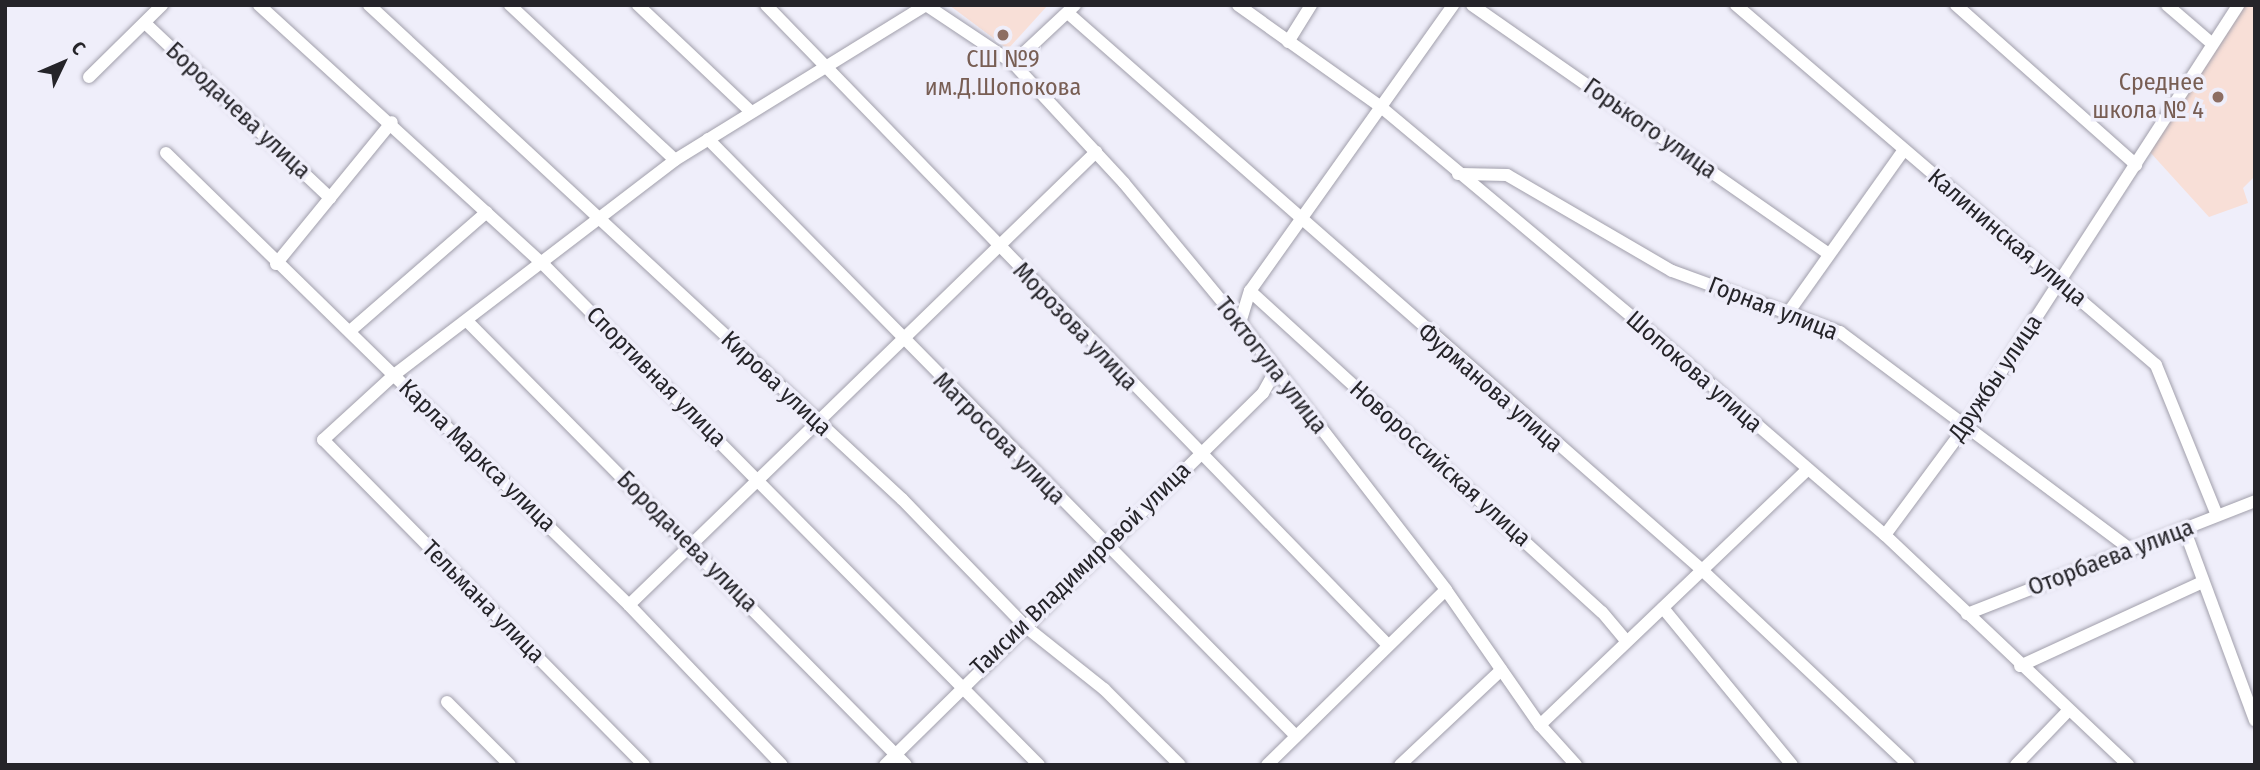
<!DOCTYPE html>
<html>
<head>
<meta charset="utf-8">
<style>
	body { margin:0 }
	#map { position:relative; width:2260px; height:770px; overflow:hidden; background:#efeefa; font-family:"Fira Sans Condensed",sans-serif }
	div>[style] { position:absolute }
	.education>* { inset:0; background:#f8dfd7 }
	.roads { filter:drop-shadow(0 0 2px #a19fab) drop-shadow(0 0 2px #a19fab) }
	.minor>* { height:12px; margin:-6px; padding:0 6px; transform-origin:6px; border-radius:6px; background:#fff }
	.dots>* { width:19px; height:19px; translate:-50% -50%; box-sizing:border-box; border:4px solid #efeefa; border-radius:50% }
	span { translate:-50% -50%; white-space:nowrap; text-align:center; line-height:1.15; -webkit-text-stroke:7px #efeefa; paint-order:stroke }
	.education-label { font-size:24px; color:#785e54 }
	.right { translate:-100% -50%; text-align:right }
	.street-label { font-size:24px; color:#252429 }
	.frame { position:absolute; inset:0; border:7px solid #252429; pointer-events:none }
	.north { position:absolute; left:28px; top:28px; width:70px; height:70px; -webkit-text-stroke:5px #efeefa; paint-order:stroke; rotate:46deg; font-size:19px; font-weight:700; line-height:28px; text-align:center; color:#252429 }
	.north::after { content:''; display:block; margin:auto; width:24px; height:32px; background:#252429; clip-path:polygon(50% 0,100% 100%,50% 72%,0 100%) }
</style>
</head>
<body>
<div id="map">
	<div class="education">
		<i style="clip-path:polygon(949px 5px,1048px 5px,1008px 49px)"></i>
		<i style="clip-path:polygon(2244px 5px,2255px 5px,2255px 176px,2243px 188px,2248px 203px,2209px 217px,2149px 151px)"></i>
	</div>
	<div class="roads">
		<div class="minor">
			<i style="left:259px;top:5px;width:384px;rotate:42.4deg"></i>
			<i style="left:543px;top:264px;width:705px;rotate:45.29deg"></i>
			<i style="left:369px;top:5px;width:727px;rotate:42.83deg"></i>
			<i style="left:902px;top:499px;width:178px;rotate:45.9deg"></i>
			<i style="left:1026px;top:627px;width:100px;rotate:38.5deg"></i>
			<i style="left:1104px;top:689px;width:107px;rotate:45deg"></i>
			<i style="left:510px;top:5px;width:226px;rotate:43.2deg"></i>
			<i style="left:638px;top:5px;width:156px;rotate:43.4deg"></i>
			<i style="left:766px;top:5px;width:892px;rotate:45.82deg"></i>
			<i style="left:926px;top:5px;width:105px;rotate:33.7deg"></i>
			<i style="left:1013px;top:63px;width:163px;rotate:47.2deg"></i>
			<i style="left:1124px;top:183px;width:182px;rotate:50.4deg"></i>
			<i style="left:1240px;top:323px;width:337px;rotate:52.3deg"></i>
			<i style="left:1446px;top:590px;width:165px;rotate:55.2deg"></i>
			<i style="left:1540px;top:725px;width:54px;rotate:48deg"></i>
			<i style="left:1238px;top:5px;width:176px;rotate:35.5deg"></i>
			<i style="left:1381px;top:107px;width:344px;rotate:39.9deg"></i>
			<i style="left:1645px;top:328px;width:317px;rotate:40.8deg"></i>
			<i style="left:1885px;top:535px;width:335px;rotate:43.4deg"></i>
			<i style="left:1472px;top:5px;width:434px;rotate:34.9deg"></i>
			<i style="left:1736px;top:5px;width:553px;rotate:40.6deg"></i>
			<i style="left:2156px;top:365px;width:162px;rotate:67.9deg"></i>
			<i style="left:1956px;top:5px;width:241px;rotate:41.6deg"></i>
			<i style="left:2167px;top:5px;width:55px;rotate:40.6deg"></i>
			<i style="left:1069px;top:14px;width:843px;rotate:41.29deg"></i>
			<i style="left:1702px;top:570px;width:284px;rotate:43.3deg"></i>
			<i style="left:145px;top:23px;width:255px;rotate:43.4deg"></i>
			<i style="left:1288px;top:42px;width:44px;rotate:-58.1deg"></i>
			<i style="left:1013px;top:63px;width:85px;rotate:-43.1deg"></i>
			<i style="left:89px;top:77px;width:103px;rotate:-44.6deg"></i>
			<i style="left:708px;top:139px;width:837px;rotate:45.44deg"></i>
			<i style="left:166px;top:153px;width:647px;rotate:44.31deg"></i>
			<i style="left:629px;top:605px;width:221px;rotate:46.3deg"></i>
			<i style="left:1458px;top:174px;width:49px;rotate:1.2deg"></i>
			<i style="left:1507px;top:175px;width:191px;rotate:30.2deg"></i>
			<i style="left:1672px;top:271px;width:179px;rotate:20deg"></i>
			<i style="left:1840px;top:332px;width:361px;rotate:36.8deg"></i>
			<i style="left:276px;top:264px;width:183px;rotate:-50.8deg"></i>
			<i style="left:1250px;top:291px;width:476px;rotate:42.4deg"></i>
			<i style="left:1602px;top:612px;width:38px;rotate:50deg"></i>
			<i style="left:1788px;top:313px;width:200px;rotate:-54.6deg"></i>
			<i style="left:467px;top:321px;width:624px;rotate:45.32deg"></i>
			<i style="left:1240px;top:323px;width:34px;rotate:-73deg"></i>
			<i style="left:1250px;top:291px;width:351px;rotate:-54.6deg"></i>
			<i style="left:350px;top:331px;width:181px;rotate:-41deg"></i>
			<i style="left:2185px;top:531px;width:202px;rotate:69.7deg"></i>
			<i style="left:1885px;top:535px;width:139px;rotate:-53.5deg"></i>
			<i style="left:1968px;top:423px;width:498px;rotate:-57.1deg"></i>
			<i style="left:629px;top:605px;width:651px;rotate:-44.13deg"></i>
			<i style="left:1663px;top:608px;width:203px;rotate:50.6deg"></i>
			<i style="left:1967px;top:614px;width:309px;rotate:-21.4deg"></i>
			<i style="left:2020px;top:666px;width:201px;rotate:-24.7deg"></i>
			<i style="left:447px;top:702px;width:89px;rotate:45deg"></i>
			<i style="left:1540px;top:725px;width:369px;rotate:-43.7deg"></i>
			<i style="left:644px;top:765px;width:457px;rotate:-134.6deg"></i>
			<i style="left:323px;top:440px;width:96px;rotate:-42.5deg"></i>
			<i style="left:394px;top:375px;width:354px;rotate:-37.4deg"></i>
			<i style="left:675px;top:160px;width:295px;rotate:-31.7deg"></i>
			<i style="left:885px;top:765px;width:530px;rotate:-44.54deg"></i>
			<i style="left:1263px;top:393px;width:25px;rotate:-61deg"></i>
			<i style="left:1267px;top:765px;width:250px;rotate:-44.4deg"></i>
			<i style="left:1400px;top:765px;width:139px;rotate:-43.2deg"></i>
			<i style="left:2016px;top:765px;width:74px;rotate:-46.1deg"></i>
		</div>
	</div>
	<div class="dots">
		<i style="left:1003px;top:35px;background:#8d6e63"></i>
		<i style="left:2218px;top:97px;background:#8d6e63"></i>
	</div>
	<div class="education-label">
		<span style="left:1003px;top:74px">СШ №9<br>им.Д.Шопокова</span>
		<span class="right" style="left:2204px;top:97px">Среднее<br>школа № 4</span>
	</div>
	<div class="street-label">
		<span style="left:238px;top:111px;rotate:43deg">Бородачева улица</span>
		<span style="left:1650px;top:129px;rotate:35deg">Горького улица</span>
		<span style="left:2007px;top:238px;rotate:40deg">Калининская улица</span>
		<span style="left:1773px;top:309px;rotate:21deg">Горная улица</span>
		<span style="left:1075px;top:327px;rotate:46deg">Морозова улица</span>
		<span style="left:1271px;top:366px;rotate:52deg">Токтогула улица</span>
		<span style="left:1694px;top:372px;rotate:41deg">Шопокова улица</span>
		<span style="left:656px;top:377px;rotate:45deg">Спортивная улица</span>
		<span style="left:1996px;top:378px;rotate:-56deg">Дружбы улица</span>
		<span style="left:776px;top:384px;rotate:43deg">Кирова улица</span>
		<span style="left:1490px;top:388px;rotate:41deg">Фурманова улица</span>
		<span style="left:999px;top:439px;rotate:45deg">Матросова улица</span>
		<span style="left:477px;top:456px;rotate:44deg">Карла Маркса улица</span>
		<span style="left:1440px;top:464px;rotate:42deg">Новороссийская улица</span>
		<span style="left:687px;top:542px;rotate:45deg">Бородачева улица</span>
		<span style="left:2111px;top:558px;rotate:-21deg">Оторбаева улица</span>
		<span style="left:1081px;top:569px;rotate:-44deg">Таисии Владимировой улица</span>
		<span style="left:483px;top:602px;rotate:45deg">Тельмана улица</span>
	</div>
	<div class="frame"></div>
	<div class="north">С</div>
</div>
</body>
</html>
